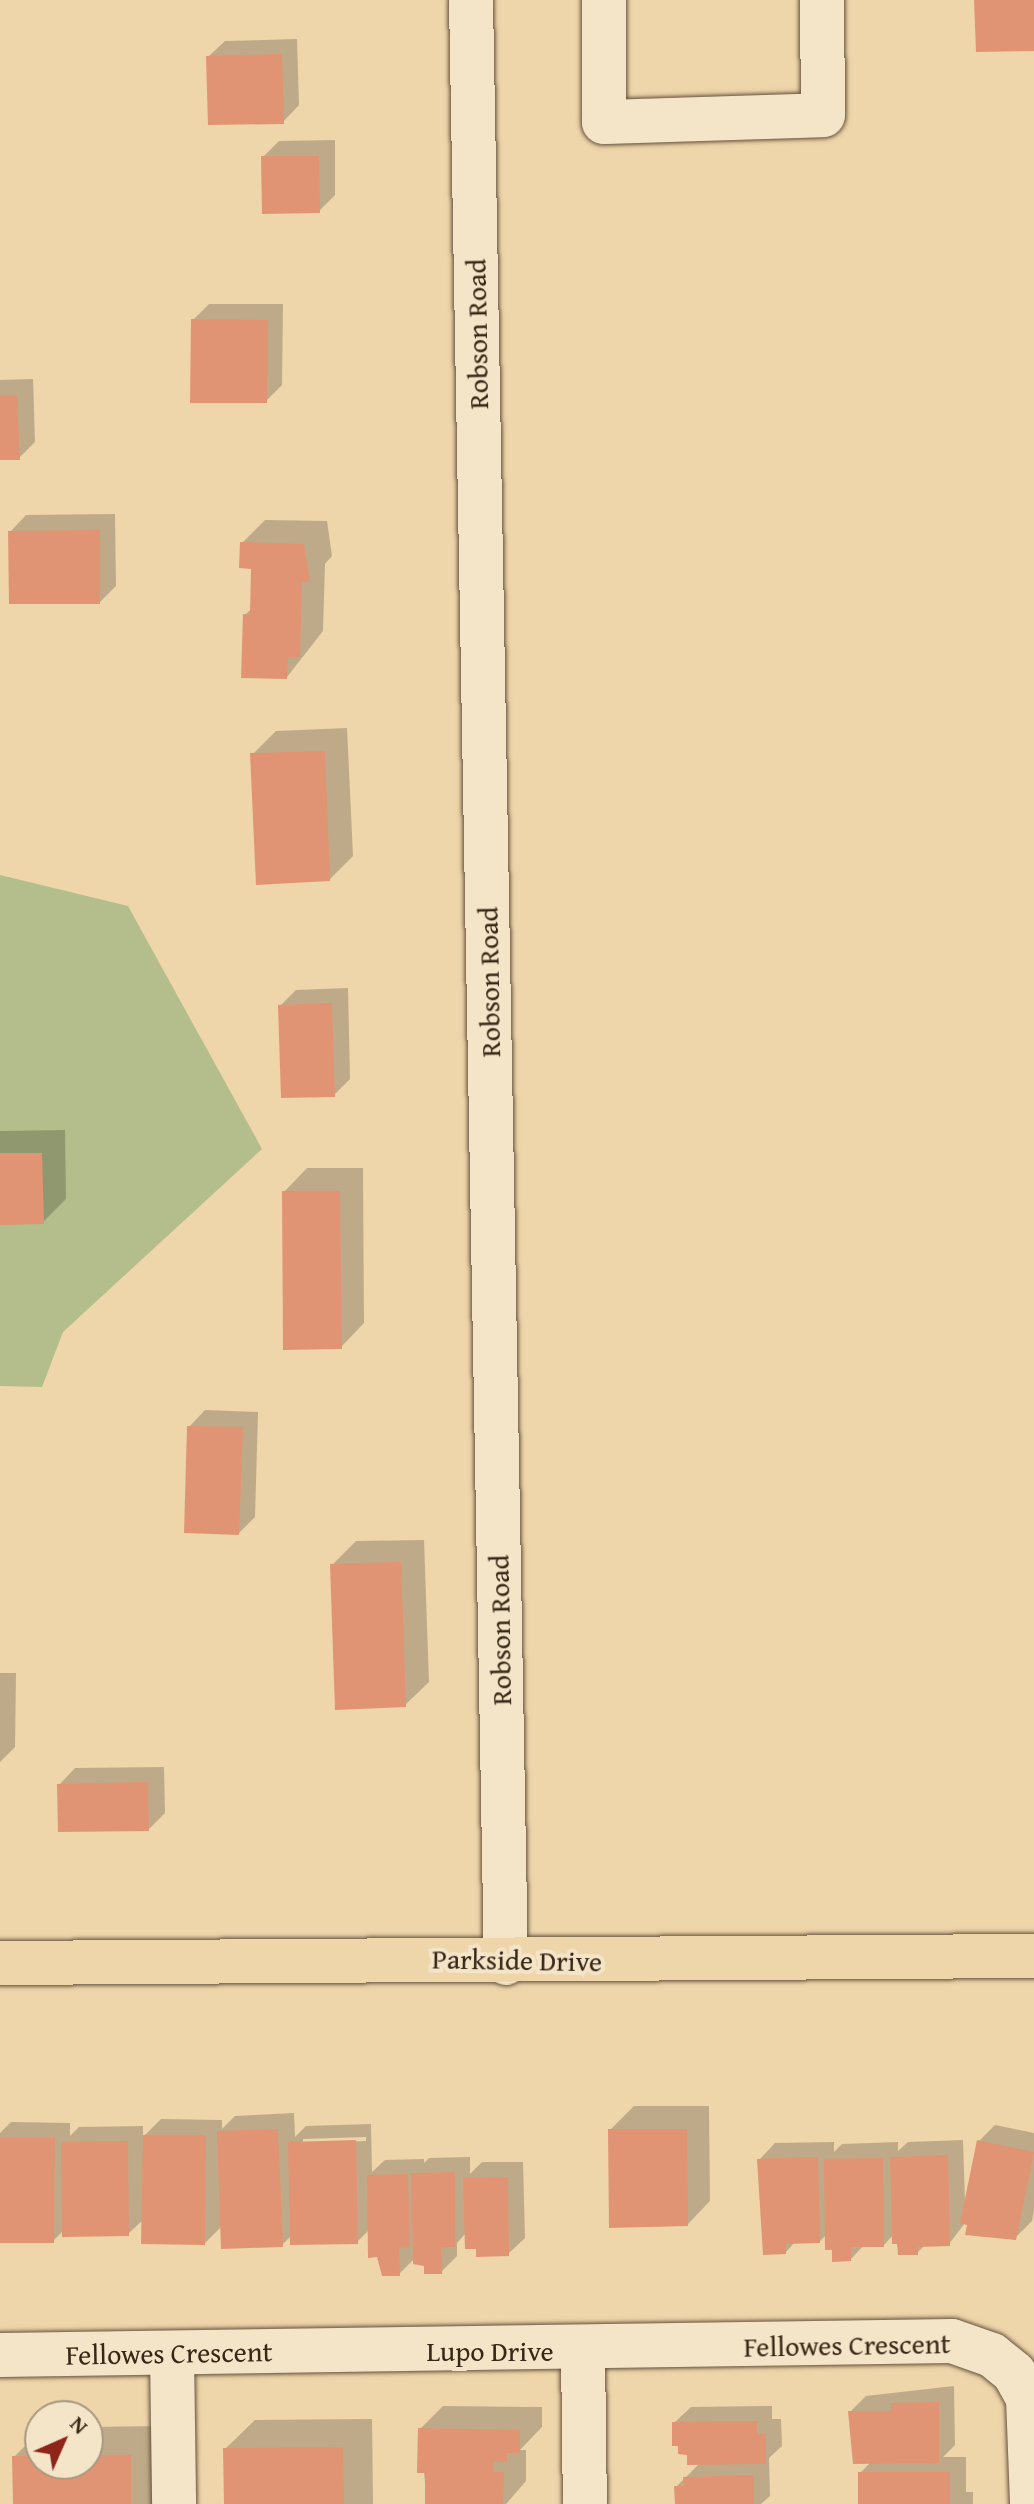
<!DOCTYPE html>
<html>
<head>
<meta charset="utf-8">
<style>
	body { margin:0 }
	#map { position:relative; width:1034px; height:2504px; overflow:hidden; background:#eed5aa; font-family:"Gentium Book Plus",serif }
	div>[style] { position:absolute }
	.green>* { inset:0; background:#b4be8c }
	.shadow>* { inset:0; background:#0003 }
	.building>* { inset:0; background:#e19474 }
	.roads { filter:drop-shadow(0 0 2px #64523c) drop-shadow(0 0 2px #64523c) }
	.minor>* { height:44px; margin:-22px; padding:0 22px; transform-origin:22px; border-radius:22px; background:#f4e4c8 }
	.major>* { height:44px; margin:-22px; padding:0 22px; transform-origin:22px; border-radius:22px; background:#eed5aa }
	span { translate:-50% -50%; white-space:nowrap; text-align:center; line-height:1.15; -webkit-text-stroke:8px #f4e4c8; paint-order:stroke }
	.street-label { font-size:28px; color:#362717 }
	.north { position:absolute; left:24px; top:2400px; width:80px; height:80px; box-sizing:border-box; background:#f4e4c8; border:2px solid #a89881; border-radius:50%; rotate:45deg; font-size:22px; font-weight:700; line-height:32px; text-align:center; color:#362717 }
	.north::after { content:''; display:block; margin:auto; width:28px; height:36px; background:#8f2418; clip-path:polygon(50% 0,100% 100%,50% 72%,0 100%) }
</style>
</head>
<body>
<div id="map">
	<div class="green">
		<i style="clip-path:polygon(0 875px,128px 906px,262px 1149px,63px 1332px,42px 1387px,0 1386px)"></i>
	</div>
	<div class="shadow">
		<i style="clip-path:polygon(297px 39px,299px 105px,283px 122px,208px 57px,225px 41px)"></i>
		<i style="clip-path:polygon(335px 140px,335px 195px,319px 211px,263px 157px,279px 141px)"></i>
		<i style="clip-path:polygon(209px 304px,283px 304px,282px 385px,266px 401px,193px 320px)"></i>
		<i style="clip-path:polygon(33px 379px,35px 442px,19px 458px,0 458px,0 380px)"></i>
		<i style="clip-path:polygon(115px 514px,116px 586px,100px 602px,10px 532px,26px 515px)"></i>
		<i style="clip-path:polygon(265px 520px,327px 521px,332px 556px,325px 564px,323px 631px,287px 677px,245px 615px,252px 608px,253px 567px,242px 543px)"></i>
		<i style="clip-path:polygon(347px 728px,353px 856px,329px 880px,253px 754px,276px 731px)"></i>
		<i style="clip-path:polygon(348px 988px,350px 1079px,334px 1095px,280px 1006px,296px 990px)"></i>
		<i style="clip-path:polygon(65px 1130px,66px 1199px,43px 1222px,0 1223px,0 1131px)"></i>
		<i style="clip-path:polygon(307px 1168px,363px 1168px,364px 1323px,341px 1347px,284px 1192px)"></i>
		<i style="clip-path:polygon(205px 1410px,258px 1412px,255px 1517px,239px 1533px,189px 1427px)"></i>
		<i style="clip-path:polygon(424px 1540px,429px 1682px,405px 1705px,332px 1565px,356px 1541px)"></i>
		<i style="clip-path:polygon(0 1673px,16px 1673px,15px 1747px,0 1762px)"></i>
		<i style="clip-path:polygon(164px 1767px,165px 1813px,149px 1829px,59px 1785px,75px 1768px)"></i>
		<i style="clip-path:polygon(634px 2106px,709px 2106px,710px 2201px,687px 2225px,610px 2130px)"></i>
		<i style="clip-path:polygon(evenodd,294px 2113px,295px 2137px,306px 2126px,371px 2124px,372px 2172px,385px 2160px,424px 2159px,424px 2163px,429px 2158px,470px 2157px,470px 2174px,482px 2162px,523px 2162px,525px 2238px,508px 2254px,478px 2247px,466px 2233px,457px 2243px,457px 2256px,441px 2272px,415px 2258px,399px 2274px,370px 2229px,357px 2242px,292px 2235px,282px 2245px,223px 2225px,205px 2243px,144px 2219px,128px 2234px,64px 2230px,53px 2241px,0 2241px,0 2133px,11px 2122px,70px 2123px,70px 2136px,79px 2127px,143px 2126px,143px 2137px,161px 2119px,222px 2120px,222px 2129px,235px 2116px,294px 2113px,366px 2137px,366px 2141px,303px 2143px,303px 2139px,366px 2137px)"></i>
		<i style="clip-path:polygon(995px 2125px,1034px 2133px,1034px 2210px,1032px 2221px,1015px 2238px,965px 2223px,949px 2244px,925px 2245px,917px 2253px,893px 2235px,884px 2245px,864px 2245px,851px 2259px,834px 2248px,827px 2234px,820px 2241px,795px 2242px,786px 2252px,759px 2160px,775px 2143px,834px 2142px,834px 2152px,842px 2144px,898px 2142px,898px 2151px,908px 2142px,963px 2140px,965px 2202px,979px 2141px)"></i>
		<i style="clip-path:polygon(954px 2386px,955px 2445px,943px 2457px,966px 2457px,966px 2492px,973px 2492px,973px 2504px,860px 2504px,860px 2473px,871px 2462px,850px 2412px,866px 2396px)"></i>
		<i style="clip-path:polygon(443px 2406px,542px 2407px,542px 2427px,520px 2450px,526px 2450px,526px 2481px,506px 2504px,427px 2504px,420px 2429px)"></i>
		<i style="clip-path:polygon(772px 2406px,772px 2419px,781px 2419px,782px 2446px,769px 2458px,770px 2496px,761px 2504px,677px 2504px,676px 2487px,700px 2463px,674px 2423px,691px 2407px)"></i>
		<i style="clip-path:polygon(372px 2419px,373px 2504px,226px 2504px,225px 2449px,255px 2420px)"></i>
		<i style="clip-path:polygon(160px 2426px,160px 2504px,15px 2504px,14px 2457px,40px 2431px,40px 2464px,88px 2464px,88px 2427px)"></i>
	</div>
	<div class="building">
		<i style="clip-path:polygon(974px 0,1034px 0,1034px 51px,976px 52px)"></i>
		<i style="clip-path:polygon(282px 54px,284px 124px,208px 125px,206px 56px)"></i>
		<i style="clip-path:polygon(261px 156px,319px 156px,320px 213px,262px 214px)"></i>
		<i style="clip-path:polygon(191px 319px,268px 320px,267px 403px,190px 403px)"></i>
		<i style="clip-path:polygon(0 395px,17px 395px,20px 460px,0 460px)"></i>
		<i style="clip-path:polygon(100px 530px,100px 604px,9px 604px,8px 531px)"></i>
		<i style="clip-path:polygon(240px 542px,304px 544px,310px 582px,302px 582px,300px 657px,288px 657px,287px 679px,241px 678px,243px 614px,250px 615px,251px 569px,239px 568px)"></i>
		<i style="clip-path:polygon(325px 751px,330px 881px,256px 885px,250px 753px)"></i>
		<i style="clip-path:polygon(332px 1003px,335px 1097px,281px 1098px,278px 1005px)"></i>
		<i style="clip-path:polygon(0 1153px,42px 1153px,44px 1224px,0 1225px)"></i>
		<i style="clip-path:polygon(282px 1191px,340px 1191px,342px 1349px,283px 1350px)"></i>
		<i style="clip-path:polygon(187px 1426px,243px 1427px,239px 1535px,184px 1533px)"></i>
		<i style="clip-path:polygon(401px 1562px,406px 1707px,335px 1710px,330px 1564px)"></i>
		<i style="clip-path:polygon(148px 1782px,149px 1831px,58px 1832px,57px 1784px)"></i>
		<i style="clip-path:polygon(278px 2129px,283px 2247px,221px 2249px,217px 2131px)"></i>
		<i style="clip-path:polygon(608px 2129px,687px 2129px,688px 2226px,609px 2228px)"></i>
		<i style="clip-path:polygon(143px 2135px,206px 2135px,205px 2245px,141px 2244px)"></i>
		<i style="clip-path:polygon(0 2138px,55px 2138px,54px 2243px,0 2243px)"></i>
		<i style="clip-path:polygon(356px 2140px,358px 2244px,290px 2245px,288px 2142px)"></i>
		<i style="clip-path:polygon(977px 2140px,1034px 2152px,1016px 2240px,965px 2235px,967px 2225px,960px 2223px)"></i>
		<i style="clip-path:polygon(128px 2141px,129px 2236px,62px 2237px,61px 2142px)"></i>
		<i style="clip-path:polygon(948px 2155px,950px 2246px,918px 2247px,918px 2255px,898px 2255px,897px 2244px,892px 2244px,890px 2157px)"></i>
		<i style="clip-path:polygon(818px 2157px,820px 2243px,786px 2244px,786px 2254px,763px 2255px,757px 2159px)"></i>
		<i style="clip-path:polygon(883px 2158px,884px 2247px,851px 2247px,851px 2261px,832px 2262px,832px 2250px,825px 2250px,824px 2159px)"></i>
		<i style="clip-path:polygon(455px 2172px,455px 2247px,441px 2247px,442px 2274px,424px 2274px,424px 2266px,413px 2264px,411px 2173px)"></i>
		<i style="clip-path:polygon(408px 2174px,410px 2247px,399px 2248px,400px 2276px,382px 2276px,377px 2257px,368px 2258px,367px 2175px)"></i>
		<i style="clip-path:polygon(508px 2177px,509px 2256px,476px 2257px,476px 2249px,465px 2249px,463px 2178px)"></i>
		<i style="clip-path:polygon(939px 2402px,939px 2463px,853px 2464px,848px 2411px,891px 2411px,891px 2403px)"></i>
		<i style="clip-path:polygon(757px 2421px,757px 2434px,766px 2434px,766px 2464px,687px 2465px,687px 2455px,678px 2454px,678px 2446px,672px 2446px,672px 2422px)"></i>
		<i style="clip-path:polygon(418px 2428px,520px 2430px,520px 2453px,507px 2453px,507px 2462px,494px 2462px,493px 2472px,504px 2472px,503px 2504px,425px 2504px,425px 2473px,417px 2473px)"></i>
		<i style="clip-path:polygon(343px 2447px,344px 2504px,224px 2504px,223px 2448px)"></i>
		<i style="clip-path:polygon(88px 2455px,131px 2455px,131px 2504px,13px 2504px,12px 2456px,40px 2456px,40px 2464px,88px 2464px)"></i>
		<i style="clip-path:polygon(858px 2472px,950px 2472px,950px 2504px,858px 2504px)"></i>
		<i style="clip-path:polygon(754px 2475px,754px 2504px,675px 2504px,674px 2486px,684px 2486px,683px 2477px)"></i>
	</div>
	<div class="roads">
		<div class="minor">
			<i style="left:471px;top:0;width:1963px;rotate:88.98deg"></i>
			<i style="left:604px;top:0;width:122px;rotate:90deg"></i>
			<i style="left:604px;top:122px;width:219px;rotate:-1.8deg"></i>
			<i style="left:823px;top:115px;width:115px;rotate:-90.5deg"></i>
			<i style="left:583px;top:2350px;width:154px;rotate:89.3deg"></i>
			<i style="left:172px;top:2353px;width:151px;rotate:89.2deg"></i>
			<i style="left:0;top:2355px;width:952px;rotate:-0.84deg"></i>
			<i style="left:952px;top:2341px;width:42px;rotate:19.3deg"></i>
			<i style="left:992px;top:2355px;width:28px;rotate:39deg"></i>
			<i style="left:1014px;top:2373px;width:29px;rotate:61deg"></i>
			<i style="left:1028px;top:2398px;width:106px;rotate:87.8deg"></i>
		</div>
		<div class="major">
			<i style="left:0;top:1963px;width:1034px;rotate:-0.39deg"></i>
		</div>
	</div>
	<div class="street-label">
		<span style="left:477px;top:334px;rotate:-91deg">Robson Road</span>
		<span style="left:489px;top:982px;rotate:-91deg">Robson Road</span>
		<span style="left:500px;top:1630px;rotate:-91deg">Robson Road</span>
		<span style="left:517px;top:1960px;rotate:1deg">Parkside Drive</span>
		<span style="left:847px;top:2345px;rotate:-1deg">Fellowes Crescent</span>
		<span style="left:490px;top:2351px">Lupo Drive</span>
		<span style="left:169px;top:2353px;rotate:-1deg">Fellowes Crescent</span>
	</div>
	<div class="north">N</div>
</div>
</body>
</html>
